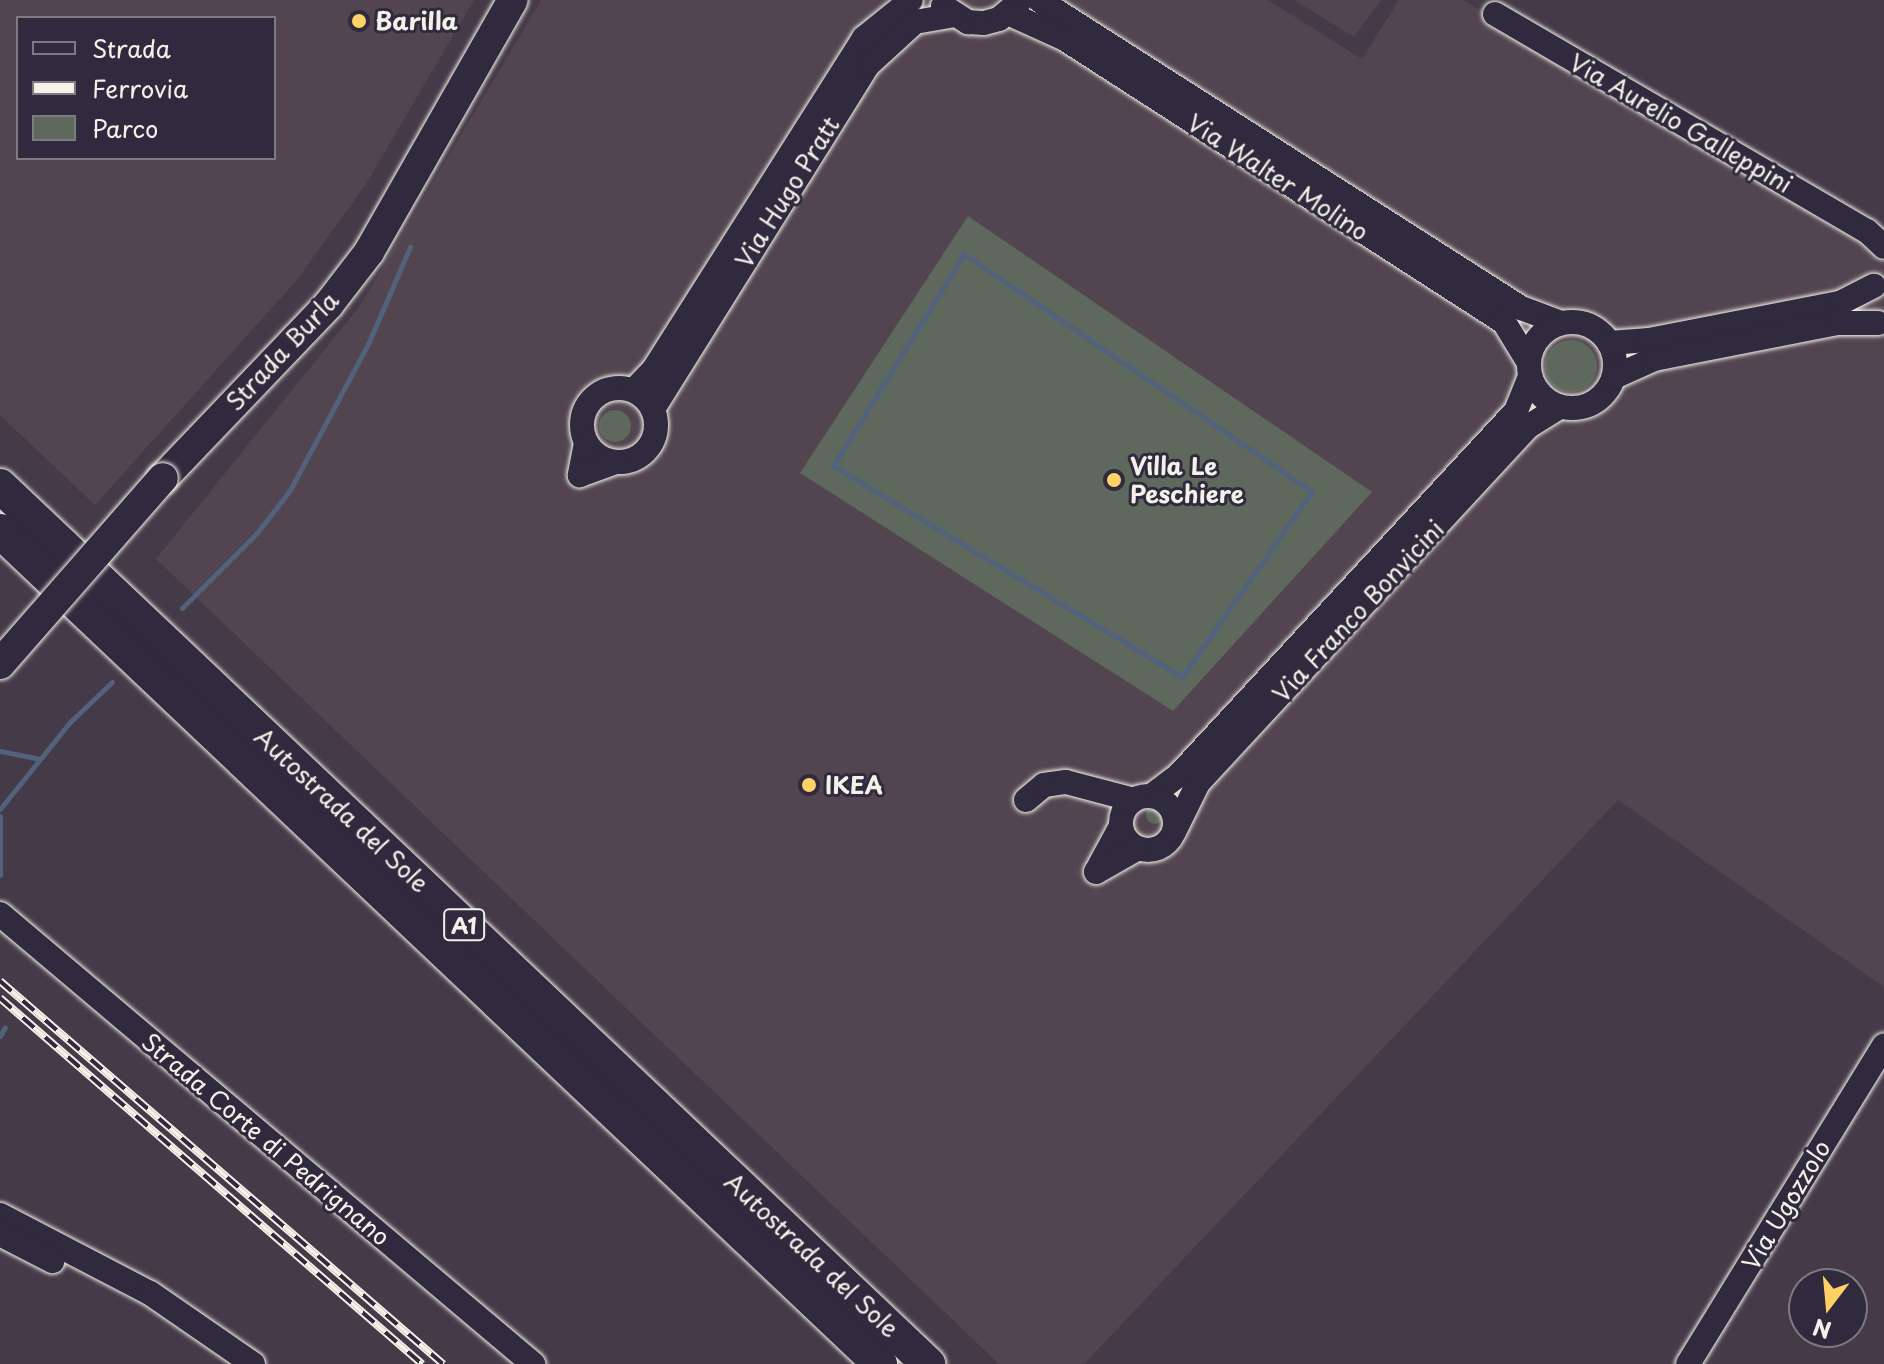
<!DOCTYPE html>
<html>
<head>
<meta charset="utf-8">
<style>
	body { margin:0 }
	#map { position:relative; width:1884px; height:1364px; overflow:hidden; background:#443a48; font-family:"Playpen Sans",sans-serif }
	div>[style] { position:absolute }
	.built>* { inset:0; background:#524550 }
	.green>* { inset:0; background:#5e685c }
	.round { border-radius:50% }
	.stream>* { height:5px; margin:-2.5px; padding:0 2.5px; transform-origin:2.5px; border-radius:2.5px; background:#52617c }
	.roads { filter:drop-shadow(0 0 2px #f4f1e8) drop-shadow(0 0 2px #f4f1e8) }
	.minor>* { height:24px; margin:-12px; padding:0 12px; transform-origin:12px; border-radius:12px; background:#2f2a3d }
	.minor>.ring { margin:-12px; padding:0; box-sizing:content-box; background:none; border:24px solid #2f2a3d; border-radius:50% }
	.major>* { height:30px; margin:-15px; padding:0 15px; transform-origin:15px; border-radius:15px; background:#2f2a3d }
	.highway>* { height:34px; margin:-17px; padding:0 17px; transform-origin:17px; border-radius:17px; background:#2f2a3d }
	.rail>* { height:8px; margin-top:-4px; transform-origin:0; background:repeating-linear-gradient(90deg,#2f2a3d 0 15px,#f4f1e8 0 30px); box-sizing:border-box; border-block:2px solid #f4f1e8 }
	.bridges { filter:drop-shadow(0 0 2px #f4f1e8) drop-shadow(0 0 2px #f4f1e8) }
	.major-bridge>* { height:30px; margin:-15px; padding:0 15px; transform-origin:15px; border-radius:15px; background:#2f2a3d }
	.dots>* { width:22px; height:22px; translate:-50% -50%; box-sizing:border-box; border:4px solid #2f2a3d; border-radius:50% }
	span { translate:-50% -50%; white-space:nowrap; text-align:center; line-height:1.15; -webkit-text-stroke:6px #2f2a3d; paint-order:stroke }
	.shield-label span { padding:2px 6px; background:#2f2a3d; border:2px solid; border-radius:6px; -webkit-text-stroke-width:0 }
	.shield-label { font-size:22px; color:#f4f1e8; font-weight:700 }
	.poi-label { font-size:24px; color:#f4f1e8; font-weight:700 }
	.left { translate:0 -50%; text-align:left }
	.street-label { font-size:24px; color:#f4f1e8 }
	.legend { position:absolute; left:16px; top:16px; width:260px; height:144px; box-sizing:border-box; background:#2f2a3d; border:2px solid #7e7a81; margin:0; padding:10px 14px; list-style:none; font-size:24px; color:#f4f1e8 }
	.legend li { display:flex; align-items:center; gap:16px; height:40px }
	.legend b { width:40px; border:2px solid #7e7a81 }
	.north { position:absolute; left:1788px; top:1268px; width:80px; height:80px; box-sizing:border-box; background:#2f2a3d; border:2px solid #7e7a81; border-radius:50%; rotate:196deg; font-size:22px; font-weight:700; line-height:32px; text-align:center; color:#f4f1e8 }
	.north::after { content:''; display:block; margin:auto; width:28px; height:36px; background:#ffd166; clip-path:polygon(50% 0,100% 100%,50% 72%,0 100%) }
</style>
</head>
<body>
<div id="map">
	<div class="built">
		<i style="clip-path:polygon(evenodd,0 0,474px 0,366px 184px,296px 281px,95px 505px,0 415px,0 0,274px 18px,274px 158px,18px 158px,18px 18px,274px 18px)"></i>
		<i style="clip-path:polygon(541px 0,1268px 0,1362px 59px,1399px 0,1463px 0,1884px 246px,1884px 987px,1618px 800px,1084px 1364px,999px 1364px,156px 559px,359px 307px)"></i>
		<i style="clip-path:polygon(1294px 0,1381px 0,1354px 37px)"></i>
	</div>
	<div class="green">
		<i style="clip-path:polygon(968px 216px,1372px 492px,1173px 711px,800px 473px)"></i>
		<i class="round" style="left:1545px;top:340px;width:52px;height:52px"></i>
		<i class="round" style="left:599px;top:410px;width:32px;height:32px"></i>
		<i class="round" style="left:1146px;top:806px;width:18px;height:18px"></i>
	</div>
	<div class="stream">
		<i style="left:964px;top:254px;width:421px;rotate:34.3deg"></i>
		<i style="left:1312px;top:491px;width:227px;rotate:125deg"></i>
		<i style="left:1182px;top:677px;width:408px;rotate:-148.8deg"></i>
		<i style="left:833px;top:466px;width:249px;rotate:-58.3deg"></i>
		<i style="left:182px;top:608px;width:105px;rotate:-45deg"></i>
		<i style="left:256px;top:534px;width:56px;rotate:-52.3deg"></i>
		<i style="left:290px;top:490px;width:166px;rotate:-61.9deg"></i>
		<i style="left:368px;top:344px;width:106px;rotate:-66.6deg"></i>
		<i style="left:0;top:751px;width:41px;rotate:11.3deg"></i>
		<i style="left:0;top:809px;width:112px;rotate:-51.2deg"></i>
		<i style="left:70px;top:722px;width:58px;rotate:-43.6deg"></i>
		<i style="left:0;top:816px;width:59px;rotate:90deg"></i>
		<i style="left:0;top:1036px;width:10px;rotate:-61deg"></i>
	</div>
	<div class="roads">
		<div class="minor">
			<i style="left:1039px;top:0;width:572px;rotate:32.58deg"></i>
			<i style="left:1521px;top:308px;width:43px;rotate:20.6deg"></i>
			<i style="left:943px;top:6px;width:30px;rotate:33deg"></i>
			<i style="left:968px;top:22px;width:16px;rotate:4deg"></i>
			<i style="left:984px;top:23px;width:16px;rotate:-15deg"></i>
			<i style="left:999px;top:19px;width:26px;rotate:-40deg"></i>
			<i style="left:1008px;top:13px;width:63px;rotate:24.5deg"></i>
			<i style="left:1065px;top:39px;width:522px;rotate:32.81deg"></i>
			<i style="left:1504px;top:322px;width:48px;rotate:58.6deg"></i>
			<i style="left:1495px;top:14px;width:431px;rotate:30.3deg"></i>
			<i style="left:1867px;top:231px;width:23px;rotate:43deg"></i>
			<i class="ring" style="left:1529px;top:322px;width:62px;height:62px"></i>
			<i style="left:1609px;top:343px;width:40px;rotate:-4.3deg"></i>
			<i style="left:1649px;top:340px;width:195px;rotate:-11deg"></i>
			<i style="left:1840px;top:303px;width:38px;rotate:-27deg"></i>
			<i style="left:1614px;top:377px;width:44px;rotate:-24.2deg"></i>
			<i style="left:1654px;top:359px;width:187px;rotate:-11.1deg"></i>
			<i style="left:1838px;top:323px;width:40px"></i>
			<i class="ring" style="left:582px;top:388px;width:50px;height:50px"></i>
			<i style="left:634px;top:390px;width:29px;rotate:-46deg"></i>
			<i style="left:654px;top:369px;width:392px;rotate:-57.6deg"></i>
			<i style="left:864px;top:38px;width:60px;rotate:-39deg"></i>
			<i style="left:653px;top:409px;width:406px;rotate:-58deg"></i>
			<i style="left:868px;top:65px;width:64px;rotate:-42.5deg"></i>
			<i style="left:915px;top:22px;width:39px;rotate:-10deg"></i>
			<i style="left:586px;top:443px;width:33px;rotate:101deg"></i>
			<i style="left:580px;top:475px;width:38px;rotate:-20deg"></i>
			<i style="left:1151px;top:796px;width:35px;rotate:-37deg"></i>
			<i style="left:1179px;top:775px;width:496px;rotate:-47.2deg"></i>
			<i style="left:1516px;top:411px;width:37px;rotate:-68deg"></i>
			<i class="ring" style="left:1121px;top:796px;width:30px;height:30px"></i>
			<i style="left:1026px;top:800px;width:23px;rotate:-40deg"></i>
			<i style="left:1044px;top:785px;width:22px;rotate:-8deg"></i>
			<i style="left:1066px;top:782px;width:70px;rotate:14.8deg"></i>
			<i style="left:1121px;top:826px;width:52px;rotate:118.5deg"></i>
			<i style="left:1096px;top:872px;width:48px;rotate:-29.7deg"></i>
			<i style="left:1174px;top:832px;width:55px;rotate:-63.9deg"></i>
			<i style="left:1198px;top:783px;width:487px;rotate:-47.2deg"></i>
			<i style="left:1529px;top:426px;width:36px;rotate:-32deg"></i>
			<i style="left:0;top:914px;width:698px;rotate:40.17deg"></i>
			<i style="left:0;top:1215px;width:169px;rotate:27.5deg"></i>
			<i style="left:150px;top:1293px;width:125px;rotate:34.6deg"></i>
			<i style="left:0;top:1234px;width:59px;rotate:27.4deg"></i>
			<i style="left:1688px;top:1364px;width:374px;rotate:-58.4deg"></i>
		</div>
		<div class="major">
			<i style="left:163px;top:478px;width:240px;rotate:-46.3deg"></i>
			<i style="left:329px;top:304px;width:66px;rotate:-52.4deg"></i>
			<i style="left:369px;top:252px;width:290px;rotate:-60.3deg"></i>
		</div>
		<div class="highway">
			<i style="left:0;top:486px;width:1278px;rotate:43.41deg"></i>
			<i style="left:0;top:531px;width:1212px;rotate:43.43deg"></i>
		</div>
	</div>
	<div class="rail">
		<i style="left:0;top:981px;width:586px;rotate:40.85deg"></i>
		<i style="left:0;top:998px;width:559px;rotate:40.94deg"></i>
	</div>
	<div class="bridges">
		<div class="major-bridge">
			<i style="left:0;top:664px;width:247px;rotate:-48.8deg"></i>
		</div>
	</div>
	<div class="dots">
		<i style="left:359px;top:21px;background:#ffd166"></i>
		<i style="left:1114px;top:480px;background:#ffd166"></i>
		<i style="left:809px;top:785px;background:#ffd166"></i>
	</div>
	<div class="shield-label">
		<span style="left:464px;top:925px">A1</span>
	</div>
	<div class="poi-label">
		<span class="left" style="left:375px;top:21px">Barilla</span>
		<span class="left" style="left:1130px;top:480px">Villa Le<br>Peschiere</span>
		<span class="left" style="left:825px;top:785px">IKEA</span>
	</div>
	<div class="street-label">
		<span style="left:1681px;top:123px;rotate:30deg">Via Aurelio Galleppini</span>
		<span style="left:1278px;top:177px;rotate:33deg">Via Walter Molino</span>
		<span style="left:787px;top:192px;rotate:-58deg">Via Hugo Pratt</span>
		<span style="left:282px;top:351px;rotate:-47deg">Strada Burla</span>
		<span style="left:1358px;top:611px;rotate:-47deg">Via Franco Bonvicini</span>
		<span style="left:342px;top:810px;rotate:43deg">Autostrada del Sole</span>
		<span style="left:266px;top:1139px;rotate:40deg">Strada Corte di Pedrignano</span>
		<span style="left:1786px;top:1205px;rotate:-59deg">Via Ugozzolo</span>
		<span style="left:812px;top:1255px;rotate:43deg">Autostrada del Sole</span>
	</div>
	<ul class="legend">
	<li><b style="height:10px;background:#2f2a3d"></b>Strada</li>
	<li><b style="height:10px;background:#f4f1e8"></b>Ferrovia</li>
	<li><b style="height:22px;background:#5e685c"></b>Parco</li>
	</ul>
	<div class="north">N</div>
</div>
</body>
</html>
